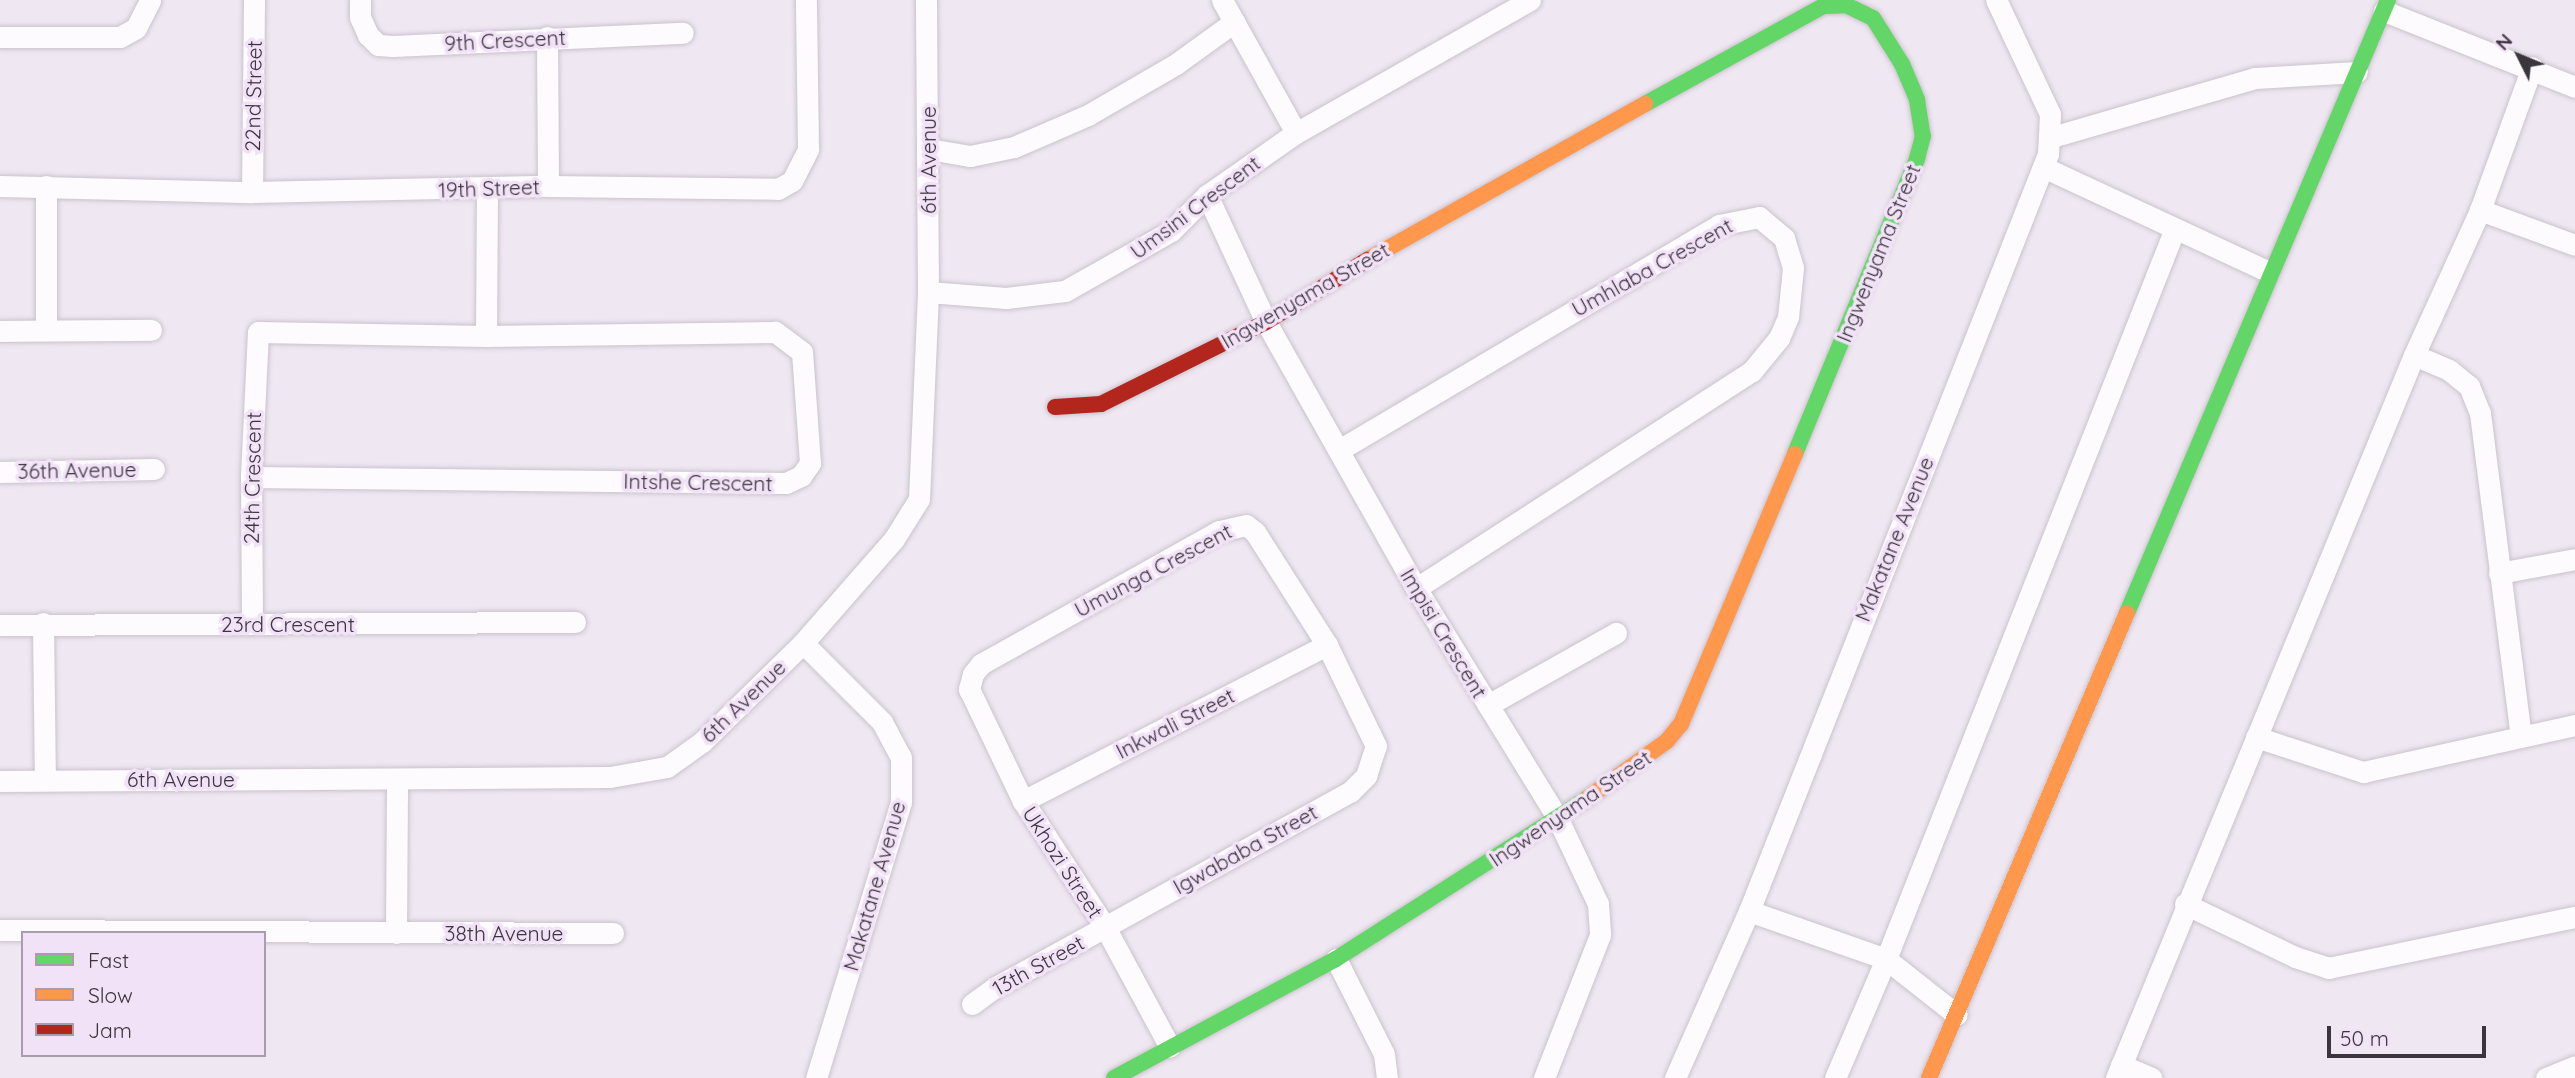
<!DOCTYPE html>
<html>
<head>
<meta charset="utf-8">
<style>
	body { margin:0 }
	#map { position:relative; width:2575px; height:1078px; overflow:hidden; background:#efe7f2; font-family:Quicksand,sans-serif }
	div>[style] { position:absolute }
	.roads { filter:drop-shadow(0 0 2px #cac3cc) drop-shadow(0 0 2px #cac3cc) }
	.street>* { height:21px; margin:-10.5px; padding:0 10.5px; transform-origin:10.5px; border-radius:10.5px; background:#fdfbfd }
	.fast>* { height:16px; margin:-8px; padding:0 8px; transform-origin:8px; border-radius:8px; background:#63d668 }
	.slow>* { height:16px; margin:-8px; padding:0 8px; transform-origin:8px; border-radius:8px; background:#ff974d }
	.jam>* { height:16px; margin:-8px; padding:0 8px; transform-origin:8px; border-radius:8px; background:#b3261e }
	span { translate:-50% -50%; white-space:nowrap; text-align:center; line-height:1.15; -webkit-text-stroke:7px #f2e2f7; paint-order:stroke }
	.street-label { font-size:21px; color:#3b353d }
	.legend { position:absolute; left:21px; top:931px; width:245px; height:126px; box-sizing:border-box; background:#f2e2f7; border:2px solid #a99dad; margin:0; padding:9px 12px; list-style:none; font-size:21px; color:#3b353d }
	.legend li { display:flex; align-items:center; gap:14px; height:35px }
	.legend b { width:35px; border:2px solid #a99dad }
	.north { position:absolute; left:2484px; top:21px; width:70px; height:70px; -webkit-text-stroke:5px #f2e2f7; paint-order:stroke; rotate:313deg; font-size:19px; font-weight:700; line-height:28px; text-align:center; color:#3b353d }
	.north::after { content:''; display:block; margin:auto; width:24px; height:32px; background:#3b353d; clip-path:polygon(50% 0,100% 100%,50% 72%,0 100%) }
	.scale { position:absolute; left:2327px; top:1026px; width:159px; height:32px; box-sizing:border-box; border:4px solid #3b353d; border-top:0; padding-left:9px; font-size:21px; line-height:24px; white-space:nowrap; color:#3b353d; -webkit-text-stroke:5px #f2e2f7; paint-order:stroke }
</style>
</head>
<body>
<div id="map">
	<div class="roads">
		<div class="street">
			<i style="left:360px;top:0;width:17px;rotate:90deg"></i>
			<i style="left:360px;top:17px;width:20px;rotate:66deg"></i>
			<i style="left:368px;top:35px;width:14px;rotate:45deg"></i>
			<i style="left:378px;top:45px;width:15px;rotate:4deg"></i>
			<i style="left:393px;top:46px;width:290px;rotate:-2.6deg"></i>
			<i style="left:1222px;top:0;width:152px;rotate:60.9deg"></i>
			<i style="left:2384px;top:11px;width:206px;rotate:21.7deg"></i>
			<i style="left:0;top:37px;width:120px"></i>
			<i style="left:120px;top:37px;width:18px;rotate:-29deg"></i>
			<i style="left:136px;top:28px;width:31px;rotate:-63deg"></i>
			<i style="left:547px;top:37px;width:149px;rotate:89.6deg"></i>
			<i style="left:2052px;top:137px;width:211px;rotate:-16.2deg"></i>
			<i style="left:2255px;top:78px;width:102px;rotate:-3.4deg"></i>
			<i style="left:929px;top:149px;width:42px;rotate:9.7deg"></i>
			<i style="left:970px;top:156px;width:45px;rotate:-11.6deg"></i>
			<i style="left:1014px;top:147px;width:81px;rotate:-23.4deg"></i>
			<i style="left:1088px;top:115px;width:102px;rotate:-30.1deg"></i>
			<i style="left:1176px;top:64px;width:72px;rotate:-35.9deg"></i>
			<i style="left:2043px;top:167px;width:249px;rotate:24.9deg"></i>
			<i style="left:0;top:186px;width:252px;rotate:1.4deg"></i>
			<i style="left:252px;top:192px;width:296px;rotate:-1.2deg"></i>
			<i style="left:548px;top:186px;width:230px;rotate:0.7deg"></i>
			<i style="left:778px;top:189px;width:16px;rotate:-30deg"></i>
			<i style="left:792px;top:181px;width:36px;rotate:-63deg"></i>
			<i style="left:808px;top:149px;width:149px;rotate:-90.8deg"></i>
			<i style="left:46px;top:186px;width:144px;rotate:90deg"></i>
			<i style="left:252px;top:192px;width:192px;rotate:-89.4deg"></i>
			<i style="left:1207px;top:195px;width:140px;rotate:65.1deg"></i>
			<i style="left:1266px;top:322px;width:305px;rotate:60.6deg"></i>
			<i style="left:1416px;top:588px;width:271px;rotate:58.4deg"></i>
			<i style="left:1558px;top:819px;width:94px;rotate:64.8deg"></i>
			<i style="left:1598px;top:904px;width:31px;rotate:86deg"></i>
			<i style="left:1600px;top:935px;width:154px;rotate:111.4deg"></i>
			<i style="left:2480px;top:210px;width:101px;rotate:20.2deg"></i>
			<i style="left:928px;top:292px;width:78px;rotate:4.4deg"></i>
			<i style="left:1006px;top:298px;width:59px;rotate:-6.8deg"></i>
			<i style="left:1065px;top:291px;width:122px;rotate:-29.5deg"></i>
			<i style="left:1171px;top:231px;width:51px;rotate:-45deg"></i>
			<i style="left:1207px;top:195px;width:108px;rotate:-34.9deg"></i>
			<i style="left:1296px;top:133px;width:269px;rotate:-29.6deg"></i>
			<i style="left:0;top:331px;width:151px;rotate:-0.4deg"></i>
			<i style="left:486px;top:336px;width:146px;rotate:-89.6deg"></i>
			<i style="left:2414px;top:355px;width:38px;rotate:23deg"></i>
			<i style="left:2449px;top:370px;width:26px;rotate:39deg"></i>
			<i style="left:2469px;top:386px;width:29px;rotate:68deg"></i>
			<i style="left:2480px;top:413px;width:326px;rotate:82.8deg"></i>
			<i style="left:1339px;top:450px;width:442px;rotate:-30.6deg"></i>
			<i style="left:1719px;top:225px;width:41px;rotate:-11.3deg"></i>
			<i style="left:1759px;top:217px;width:33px;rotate:40deg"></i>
			<i style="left:1784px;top:238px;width:31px;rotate:73deg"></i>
			<i style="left:1793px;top:268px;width:49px;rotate:95.8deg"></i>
			<i style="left:1788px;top:317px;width:23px;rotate:113deg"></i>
			<i style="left:1779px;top:338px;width:43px;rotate:129.3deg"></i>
			<i style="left:1752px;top:371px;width:400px;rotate:147.1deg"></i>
			<i style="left:0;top:472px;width:154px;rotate:-1.1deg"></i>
			<i style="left:251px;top:477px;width:535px;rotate:0.64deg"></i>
			<i style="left:786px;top:483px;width:17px;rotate:-25deg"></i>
			<i style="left:801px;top:476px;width:16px;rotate:-55deg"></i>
			<i style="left:810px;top:463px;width:111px;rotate:-94.1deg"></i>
			<i style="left:802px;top:352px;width:34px;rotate:-143deg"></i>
			<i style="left:775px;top:332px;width:289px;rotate:179.2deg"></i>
			<i style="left:486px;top:336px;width:228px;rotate:-179deg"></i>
			<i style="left:258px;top:332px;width:145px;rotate:92.8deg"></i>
			<i style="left:251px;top:477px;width:147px;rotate:89.6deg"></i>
			<i style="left:2499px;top:573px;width:77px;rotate:-10.4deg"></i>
			<i style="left:43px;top:623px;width:156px;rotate:89.3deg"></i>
			<i style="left:0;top:625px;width:575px;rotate:-0.3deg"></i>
			<i style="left:803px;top:643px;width:112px;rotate:45deg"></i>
			<i style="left:882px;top:722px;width:40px;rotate:62deg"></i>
			<i style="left:901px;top:757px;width:45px;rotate:90deg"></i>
			<i style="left:901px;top:802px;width:289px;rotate:107.1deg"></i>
			<i style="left:1488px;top:705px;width:147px;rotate:-29.4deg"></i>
			<i style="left:2256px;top:737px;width:113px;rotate:18.1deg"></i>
			<i style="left:2363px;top:772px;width:217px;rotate:-12.5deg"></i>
			<i style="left:0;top:781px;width:610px;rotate:-0.38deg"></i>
			<i style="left:610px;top:777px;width:58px;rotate:-10deg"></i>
			<i style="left:667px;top:767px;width:43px;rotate:-35.5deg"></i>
			<i style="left:702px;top:742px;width:141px;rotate:-44.4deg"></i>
			<i style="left:803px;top:643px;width:138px;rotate:-48.8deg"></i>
			<i style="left:894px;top:539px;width:47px;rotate:-58deg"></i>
			<i style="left:919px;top:499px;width:207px;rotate:-87.5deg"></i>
			<i style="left:928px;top:292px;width:292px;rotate:-90.4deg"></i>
			<i style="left:1023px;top:801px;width:342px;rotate:-27.2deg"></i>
			<i style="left:2185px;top:904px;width:122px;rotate:25.7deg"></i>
			<i style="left:2295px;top:957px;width:35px;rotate:18deg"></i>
			<i style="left:2328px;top:968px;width:252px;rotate:-11.7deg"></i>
			<i style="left:1749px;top:911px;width:145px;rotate:19.3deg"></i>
			<i style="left:1886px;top:959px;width:90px;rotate:38.3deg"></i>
			<i style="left:0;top:930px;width:613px;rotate:0.28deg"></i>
			<i style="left:396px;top:933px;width:154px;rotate:-89.6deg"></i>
			<i style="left:1336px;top:959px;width:106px;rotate:63.2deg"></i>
			<i style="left:1384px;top:1054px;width:24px;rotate:83deg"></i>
			<i style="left:972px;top:1004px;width:27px;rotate:-36deg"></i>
			<i style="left:994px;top:988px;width:127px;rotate:-28.8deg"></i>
			<i style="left:1105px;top:927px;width:280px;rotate:-28.9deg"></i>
			<i style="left:1350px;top:792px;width:23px;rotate:-45deg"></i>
			<i style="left:1366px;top:776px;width:32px;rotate:-72deg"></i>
			<i style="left:1376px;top:746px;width:112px;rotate:-115.9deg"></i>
			<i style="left:1327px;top:645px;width:134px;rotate:-122.5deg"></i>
			<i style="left:1255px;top:532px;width:11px;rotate:-142deg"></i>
			<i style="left:1246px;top:525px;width:28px;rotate:167deg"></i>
			<i style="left:1219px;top:531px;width:273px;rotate:150.8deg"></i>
			<i style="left:981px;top:664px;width:13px;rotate:129deg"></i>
			<i style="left:973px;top:674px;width:16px;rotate:105deg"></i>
			<i style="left:969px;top:689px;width:124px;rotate:64.3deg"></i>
			<i style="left:1023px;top:801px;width:150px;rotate:56.9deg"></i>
			<i style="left:1105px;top:927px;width:136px;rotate:61.6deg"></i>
			<i style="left:2121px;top:1065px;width:33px;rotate:23deg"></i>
			<i style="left:1675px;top:1078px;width:183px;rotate:-66.1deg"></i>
			<i style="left:1749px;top:911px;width:814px;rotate:-68.45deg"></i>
			<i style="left:2048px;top:154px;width:40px;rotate:-87.1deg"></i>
			<i style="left:2050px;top:114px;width:126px;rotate:-115.3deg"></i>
			<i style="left:1835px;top:1078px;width:129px;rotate:-66.8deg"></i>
			<i style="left:1886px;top:959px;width:783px;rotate:-68.42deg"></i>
			<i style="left:2116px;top:1078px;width:782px;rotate:-67.6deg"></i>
			<i style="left:2414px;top:355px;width:159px;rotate:-65.5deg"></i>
			<i style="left:2480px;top:210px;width:152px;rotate:-70deg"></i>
			<i style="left:2546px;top:1078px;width:31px;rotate:-22deg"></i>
		</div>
		<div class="fast">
			<i style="left:1645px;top:104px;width:203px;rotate:-28.8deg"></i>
			<i style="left:1823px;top:6px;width:23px;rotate:-2deg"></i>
			<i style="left:1846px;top:5px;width:30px;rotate:26deg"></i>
			<i style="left:1873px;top:18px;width:54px;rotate:57.8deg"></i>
			<i style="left:1902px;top:64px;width:39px;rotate:67deg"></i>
			<i style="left:1917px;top:100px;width:36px;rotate:81deg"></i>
			<i style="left:1923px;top:136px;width:24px;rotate:105deg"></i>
			<i style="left:1917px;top:159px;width:319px;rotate:112.5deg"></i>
			<i style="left:2127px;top:613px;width:666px;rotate:-66.94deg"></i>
			<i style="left:1114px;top:1078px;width:252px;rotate:-28.2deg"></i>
			<i style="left:1336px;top:959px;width:300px;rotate:-32.6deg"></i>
		</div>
		<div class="slow">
			<i style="left:1367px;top:260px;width:319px;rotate:-29.3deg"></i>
			<i style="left:1589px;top:797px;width:96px;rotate:-35.7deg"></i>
			<i style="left:1667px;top:741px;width:22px;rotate:-51deg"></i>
			<i style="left:1681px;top:724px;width:293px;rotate:-67.1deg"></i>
			<i style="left:1929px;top:1078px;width:505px;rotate:-66.94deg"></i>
		</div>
		<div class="jam">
			<i style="left:1055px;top:407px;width:46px;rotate:-3.7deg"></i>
			<i style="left:1101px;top:404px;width:184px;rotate:-26.4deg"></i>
			<i style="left:1266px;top:322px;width:119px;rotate:-31.5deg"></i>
		</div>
	</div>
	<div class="street-label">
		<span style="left:505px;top:40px;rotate:-3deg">9th Crescent</span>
		<span style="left:253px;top:96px;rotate:-89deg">22nd Street</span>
		<span style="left:928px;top:160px;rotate:-90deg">6th Avenue</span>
		<span style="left:489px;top:188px;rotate:-2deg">19th Street</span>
		<span style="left:1195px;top:207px;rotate:-37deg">Umsini Crescent</span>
		<span style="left:1878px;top:253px;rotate:-68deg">Ingwenyama Street</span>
		<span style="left:1652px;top:267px;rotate:-29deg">Umhlaba Crescent</span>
		<span style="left:1305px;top:295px;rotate:-30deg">Ingwenyama Street</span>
		<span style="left:77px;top:470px;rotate:-1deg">36th Avenue</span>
		<span style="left:252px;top:478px;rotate:-89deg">24th Crescent</span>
		<span style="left:698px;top:482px;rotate:1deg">Intshe Crescent</span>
		<span style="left:1894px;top:539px;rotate:-68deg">Makatane Avenue</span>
		<span style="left:1153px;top:570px;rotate:-28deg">Umunga Crescent</span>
		<span style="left:288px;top:624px">23rd Crescent</span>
		<span style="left:1444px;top:633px;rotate:59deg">Impisi Crescent</span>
		<span style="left:743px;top:701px;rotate:-44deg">6th Avenue</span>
		<span style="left:1175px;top:723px;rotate:-27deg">Inkwali Street</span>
		<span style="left:181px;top:779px">6th Avenue</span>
		<span style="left:1570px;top:808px;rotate:-34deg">Ingwenyama Street</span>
		<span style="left:1245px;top:849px;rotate:-29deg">Igwababa Street</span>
		<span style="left:1063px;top:862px;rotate:57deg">Ukhozi Street</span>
		<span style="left:874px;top:886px;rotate:-74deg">Makatane Avenue</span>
		<span style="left:504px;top:933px">38th Avenue</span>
		<span style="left:1038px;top:965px;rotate:-29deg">13th Street</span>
	</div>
	<ul class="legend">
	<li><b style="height:9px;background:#63d668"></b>Fast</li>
	<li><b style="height:9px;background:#ff974d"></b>Slow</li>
	<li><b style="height:9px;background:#b3261e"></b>Jam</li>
	</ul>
	<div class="north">N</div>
	<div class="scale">50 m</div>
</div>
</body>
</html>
